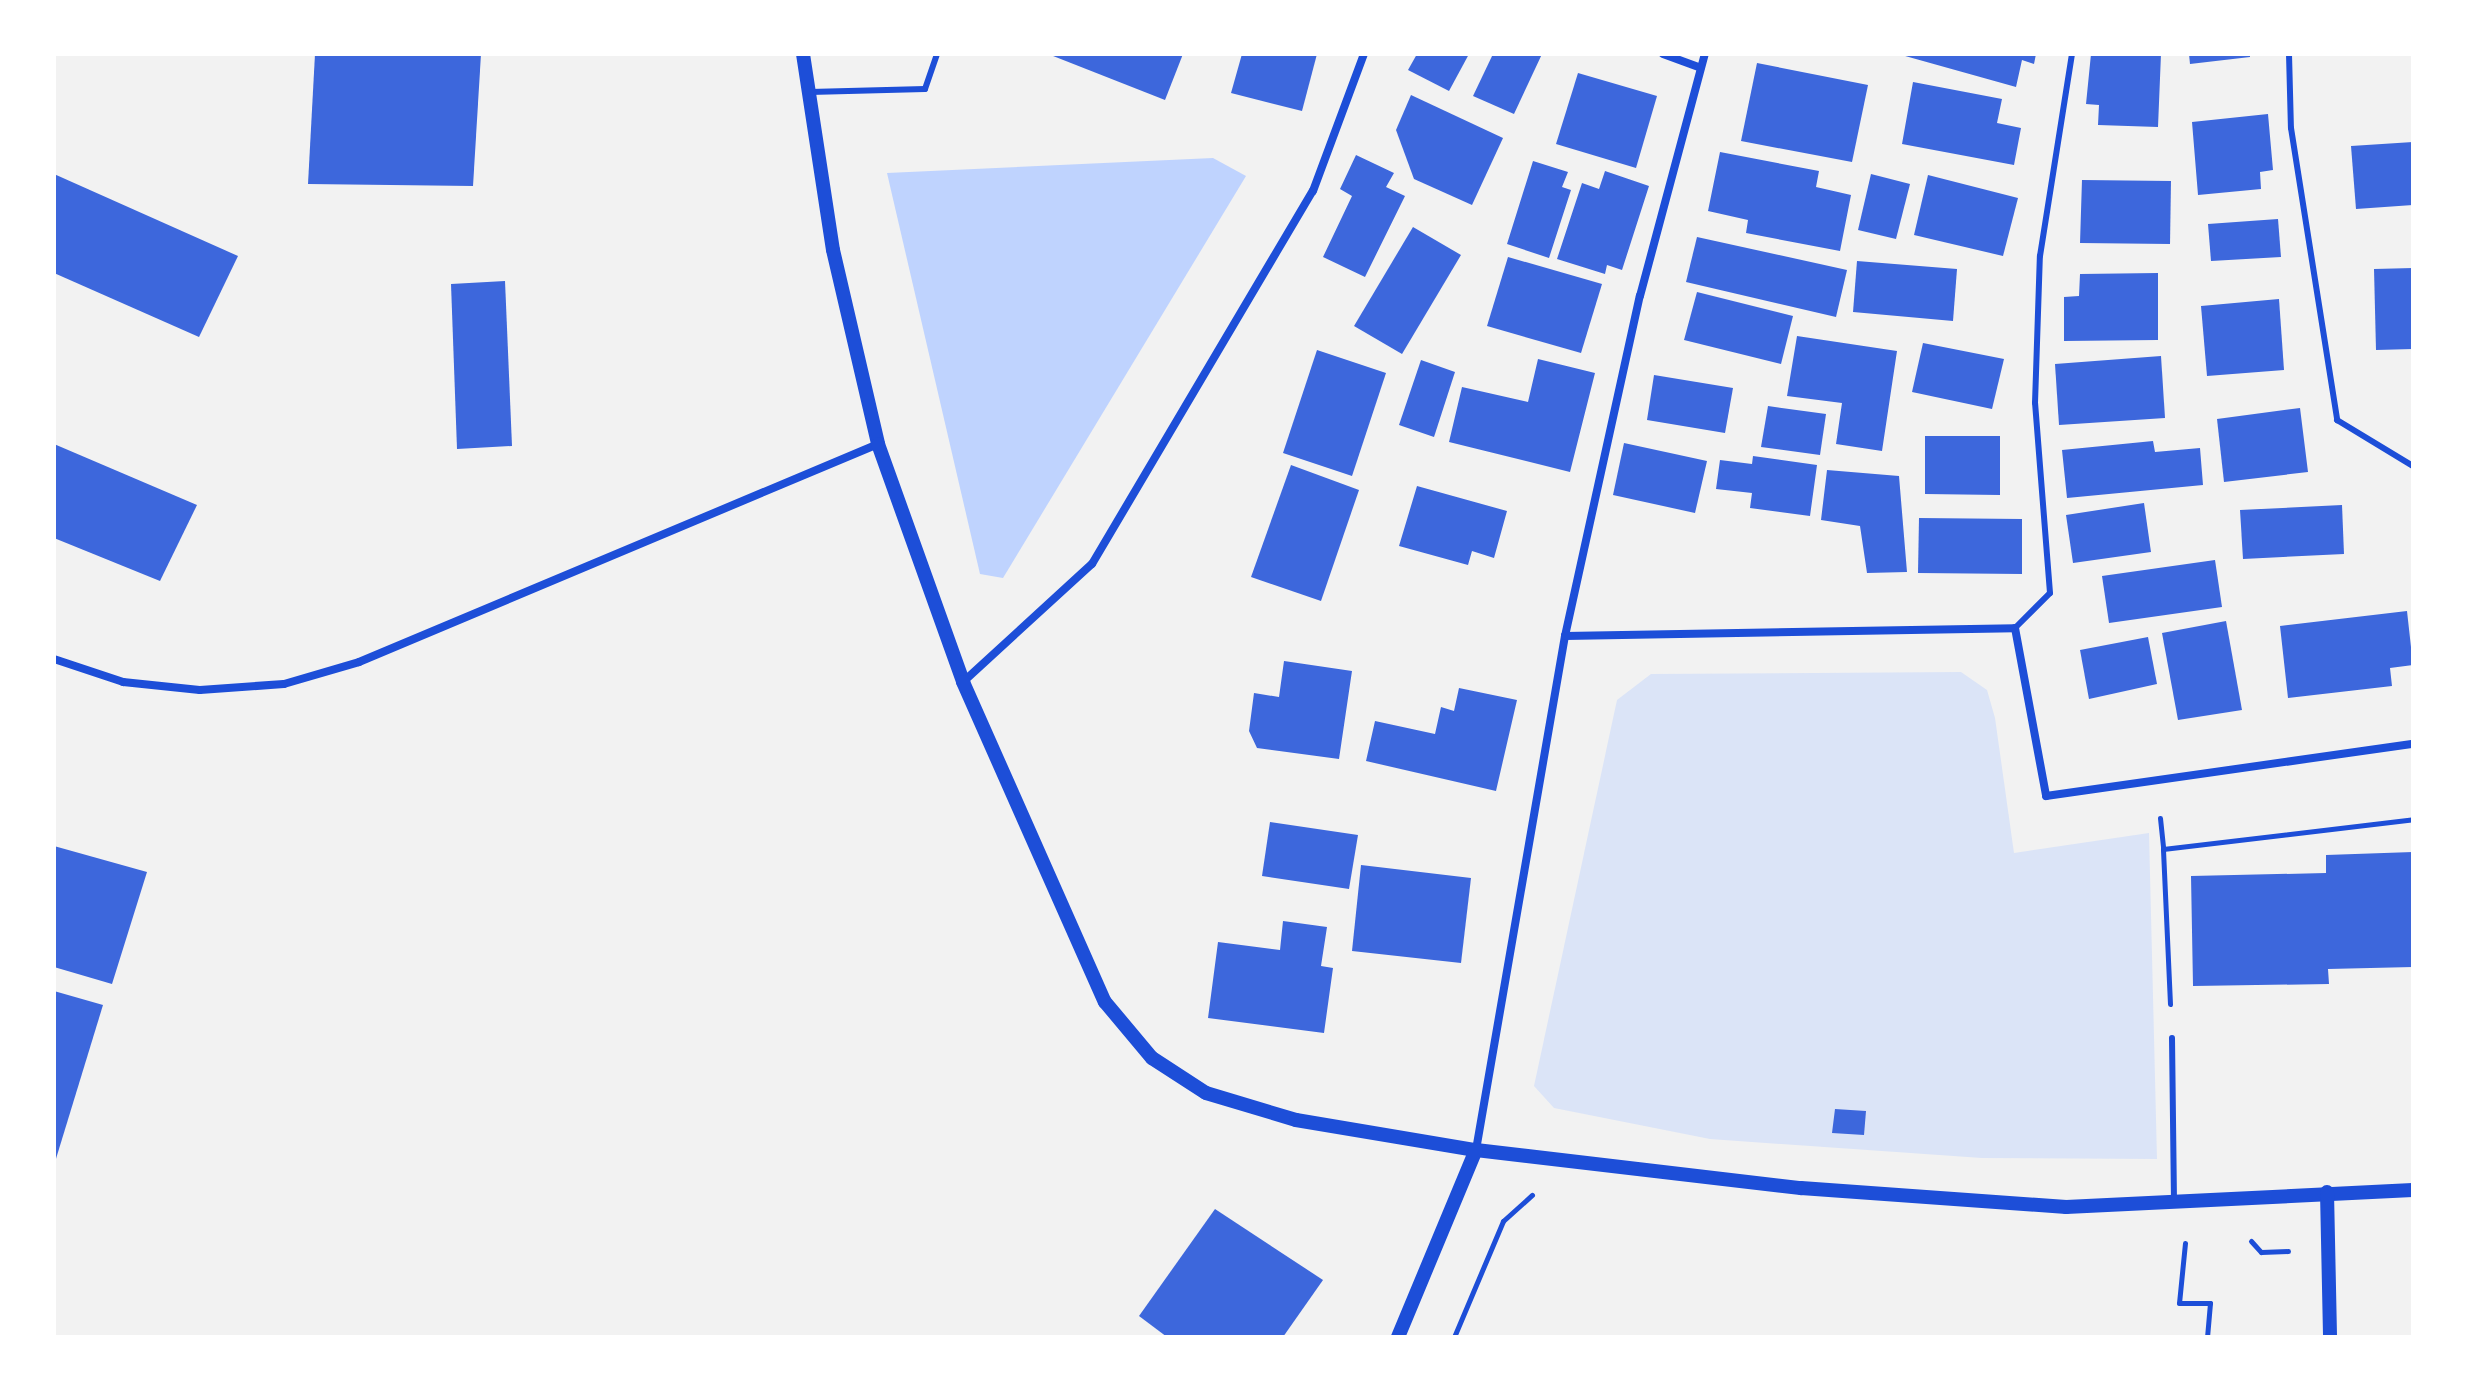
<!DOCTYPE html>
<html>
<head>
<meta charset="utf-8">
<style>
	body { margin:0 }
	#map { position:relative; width:2467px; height:1391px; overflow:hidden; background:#f2f2f2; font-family:Commissioner,sans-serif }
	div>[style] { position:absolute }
	.green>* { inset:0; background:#dbe4f7 }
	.water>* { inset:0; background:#bfd3fe }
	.building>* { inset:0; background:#3d67dc }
	.path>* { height:5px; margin:-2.5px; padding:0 2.5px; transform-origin:2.5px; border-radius:2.5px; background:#1d4ed8 }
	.service>* { height:6px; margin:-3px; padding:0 3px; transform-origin:3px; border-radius:3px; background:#1d4ed8 }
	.minor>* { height:8px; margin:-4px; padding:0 4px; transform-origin:4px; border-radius:4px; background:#1d4ed8 }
	.tertiary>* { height:14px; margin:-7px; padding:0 7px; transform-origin:7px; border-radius:7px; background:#1d4ed8 }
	span { translate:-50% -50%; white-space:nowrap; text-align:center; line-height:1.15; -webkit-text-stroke:8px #fff; paint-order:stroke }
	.frame { position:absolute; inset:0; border:56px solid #fff; pointer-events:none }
</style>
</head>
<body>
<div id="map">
	<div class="green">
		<i style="clip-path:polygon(1961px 672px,1987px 690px,1995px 718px,2014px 853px,2149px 833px,2157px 1159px,1982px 1158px,1710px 1139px,1554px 1108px,1534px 1086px,1617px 700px,1651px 674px)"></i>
	</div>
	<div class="water">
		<i style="clip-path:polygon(1213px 158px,1246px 176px,1003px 578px,980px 574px,887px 173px)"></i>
	</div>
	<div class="building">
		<i style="clip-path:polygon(315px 54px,481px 54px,473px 186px,308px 184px)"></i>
		<i style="clip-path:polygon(1048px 54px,1183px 54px,1165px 100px)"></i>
		<i style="clip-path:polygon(1242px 54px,1317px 54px,1302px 111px,1231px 93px)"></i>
		<i style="clip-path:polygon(1417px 54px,1469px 54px,1449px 91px,1408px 70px)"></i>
		<i style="clip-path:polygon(1493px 54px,1542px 54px,1514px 114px,1473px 96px)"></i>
		<i style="clip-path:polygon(1898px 54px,2036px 54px,2034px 64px,2022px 60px,2016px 87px)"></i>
		<i style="clip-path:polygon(2091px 54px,2161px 54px,2158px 127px,2098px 125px,2099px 105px,2086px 104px)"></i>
		<i style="clip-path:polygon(2189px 54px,2250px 54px,2250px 57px,2190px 64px)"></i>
		<i style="clip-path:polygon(1757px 63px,1868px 85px,1852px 162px,1741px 141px)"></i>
		<i style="clip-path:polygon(1578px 73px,1657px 96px,1636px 168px,1556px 144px)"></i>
		<i style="clip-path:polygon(1913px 82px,2002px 99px,1997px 123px,2021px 128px,2014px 165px,1902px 144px)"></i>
		<i style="clip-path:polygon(1411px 95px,1503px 138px,1472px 205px,1414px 179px,1396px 130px)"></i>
		<i style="clip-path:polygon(2268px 114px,2273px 170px,2260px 172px,2261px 189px,2198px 195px,2192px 122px)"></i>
		<i style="clip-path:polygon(2413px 142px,2413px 205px,2356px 209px,2351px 146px)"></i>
		<i style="clip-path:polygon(1720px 152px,1819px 171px,1816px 187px,1851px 195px,1840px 251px,1746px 233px,1748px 220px,1708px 211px)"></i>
		<i style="clip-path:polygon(1356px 155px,1394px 173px,1386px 187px,1405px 196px,1365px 277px,1323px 257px,1352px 196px,1340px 189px)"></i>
		<i style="clip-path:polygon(1533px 161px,1568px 172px,1562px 187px,1571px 190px,1549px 258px,1507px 244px)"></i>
		<i style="clip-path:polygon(1605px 171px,1649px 186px,1622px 270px,1607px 265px,1605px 274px,1557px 259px,1582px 183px,1599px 189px)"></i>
		<i style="clip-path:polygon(54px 174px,238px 256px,199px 337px,54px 273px)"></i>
		<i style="clip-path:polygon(1871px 174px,1910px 184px,1896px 239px,1858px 230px)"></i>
		<i style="clip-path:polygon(1928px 175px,2018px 198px,2003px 256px,1914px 235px)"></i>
		<i style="clip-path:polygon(2082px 180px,2171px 181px,2170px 244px,2080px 243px)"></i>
		<i style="clip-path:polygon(2278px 219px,2281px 257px,2211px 261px,2208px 224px)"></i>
		<i style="clip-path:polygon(1413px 227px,1461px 255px,1402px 354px,1354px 326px)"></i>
		<i style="clip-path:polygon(1697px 237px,1847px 270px,1836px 317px,1686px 282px)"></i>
		<i style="clip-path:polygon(1508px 257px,1602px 284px,1581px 353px,1487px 326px)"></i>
		<i style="clip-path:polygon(1857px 261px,1957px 269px,1953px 321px,1853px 312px)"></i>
		<i style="clip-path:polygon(2413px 268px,2413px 349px,2376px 350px,2374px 269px)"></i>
		<i style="clip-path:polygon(2158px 273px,2158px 340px,2064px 341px,2064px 297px,2079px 296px,2080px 274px)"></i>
		<i style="clip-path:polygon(505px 281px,512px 446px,457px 449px,451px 284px)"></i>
		<i style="clip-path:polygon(1697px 292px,1793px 316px,1781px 364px,1684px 340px)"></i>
		<i style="clip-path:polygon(2279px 299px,2284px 370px,2207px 376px,2201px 306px)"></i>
		<i style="clip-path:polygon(1797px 336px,1897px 351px,1882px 451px,1836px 444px,1842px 403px,1787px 396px)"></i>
		<i style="clip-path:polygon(1923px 343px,2004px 359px,1992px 409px,1912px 392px)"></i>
		<i style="clip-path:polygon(1317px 350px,1386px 373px,1352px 476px,1283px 453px)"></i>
		<i style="clip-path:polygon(2161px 356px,2165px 418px,2059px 425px,2055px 364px)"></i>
		<i style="clip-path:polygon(1538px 359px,1595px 373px,1570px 472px,1449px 442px,1462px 387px,1528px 402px)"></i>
		<i style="clip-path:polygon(1421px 360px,1455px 372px,1434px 437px,1399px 425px)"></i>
		<i style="clip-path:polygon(1654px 375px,1733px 388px,1725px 433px,1647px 420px)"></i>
		<i style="clip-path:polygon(1768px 406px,1826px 414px,1820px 455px,1761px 447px)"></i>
		<i style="clip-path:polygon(2300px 408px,2308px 472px,2224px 482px,2217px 419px)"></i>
		<i style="clip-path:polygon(1925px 436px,2000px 436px,2000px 495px,1925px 494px)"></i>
		<i style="clip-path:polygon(2153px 441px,2155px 452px,2200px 448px,2203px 485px,2067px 498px,2062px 450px)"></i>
		<i style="clip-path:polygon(1624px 443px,1707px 461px,1695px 513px,1613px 495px)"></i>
		<i style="clip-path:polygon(54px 444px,197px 505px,160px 581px,54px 538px)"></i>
		<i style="clip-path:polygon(1753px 456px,1817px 465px,1810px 516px,1750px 508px,1752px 493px,1716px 489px,1720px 460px,1752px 464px)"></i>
		<i style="clip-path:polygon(1291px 465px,1359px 490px,1321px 601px,1251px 577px)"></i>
		<i style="clip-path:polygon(1827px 470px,1899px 476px,1907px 572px,1867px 573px,1860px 526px,1821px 520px)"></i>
		<i style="clip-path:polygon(1417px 486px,1507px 511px,1494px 558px,1472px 551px,1468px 565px,1399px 546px)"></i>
		<i style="clip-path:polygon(2144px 503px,2151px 552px,2073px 563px,2066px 515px)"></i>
		<i style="clip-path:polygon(2342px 505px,2344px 554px,2243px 559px,2240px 510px)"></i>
		<i style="clip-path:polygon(1919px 518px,2022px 519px,2022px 574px,1918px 573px)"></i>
		<i style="clip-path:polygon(2215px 560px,2222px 607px,2109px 623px,2102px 576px)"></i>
		<i style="clip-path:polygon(2407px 611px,2413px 665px,2390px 668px,2392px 686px,2288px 698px,2280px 626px)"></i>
		<i style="clip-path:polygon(2226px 621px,2242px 710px,2178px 720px,2162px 633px)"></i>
		<i style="clip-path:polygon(2148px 637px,2157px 684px,2089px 699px,2080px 650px)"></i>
		<i style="clip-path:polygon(1284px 661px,1352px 671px,1339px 759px,1257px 748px,1249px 731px,1254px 693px,1279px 697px)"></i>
		<i style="clip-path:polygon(1459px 688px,1517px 700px,1496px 791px,1366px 761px,1375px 721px,1435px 734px,1441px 707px,1454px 711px)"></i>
		<i style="clip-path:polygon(1270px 822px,1358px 835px,1349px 889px,1262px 876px)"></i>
		<i style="clip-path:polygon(54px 846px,147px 872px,112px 984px,54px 967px)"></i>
		<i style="clip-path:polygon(2413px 852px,2413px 967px,2328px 969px,2329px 984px,2193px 986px,2191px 876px,2326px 873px,2326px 855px)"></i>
		<i style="clip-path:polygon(1361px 865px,1471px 878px,1461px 963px,1352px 951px)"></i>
		<i style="clip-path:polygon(1283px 921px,1327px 927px,1321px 966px,1333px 968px,1324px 1033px,1208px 1018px,1218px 942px,1280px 950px)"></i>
		<i style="clip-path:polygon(54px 991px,103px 1005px,55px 1162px,54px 1161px)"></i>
		<i style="clip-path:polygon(1835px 1109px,1866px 1111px,1864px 1135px,1832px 1133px)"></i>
		<i style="clip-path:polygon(1215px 1209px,1323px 1280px,1283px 1337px,1167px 1337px,1139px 1316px)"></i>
	</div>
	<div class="path">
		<i style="left:2160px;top:818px;width:31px;rotate:84deg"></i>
		<i style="left:2170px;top:1004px;width:155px;rotate:-92.6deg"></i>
		<i style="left:2163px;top:849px;width:252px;rotate:-6.8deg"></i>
		<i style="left:2251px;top:1241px;width:15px;rotate:48deg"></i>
		<i style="left:2261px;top:1252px;width:27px;rotate:-2deg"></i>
		<i style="left:2185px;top:1243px;width:60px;rotate:95.7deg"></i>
		<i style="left:2179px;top:1303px;width:31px"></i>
		<i style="left:2210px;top:1303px;width:34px;rotate:95deg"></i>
		<i style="left:1454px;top:1337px;width:126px;rotate:-67.1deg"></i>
		<i style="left:1503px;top:1221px;width:39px;rotate:-42deg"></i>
	</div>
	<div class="service">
		<i style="left:2289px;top:54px;width:74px;rotate:88.5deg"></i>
		<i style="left:2291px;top:128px;width:296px;rotate:81deg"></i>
		<i style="left:2337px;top:420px;width:89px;rotate:31.2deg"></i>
		<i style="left:810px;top:92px;width:115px;rotate:-1.5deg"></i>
		<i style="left:925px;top:89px;width:37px;rotate:-71deg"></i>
		<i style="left:2015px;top:628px;width:49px;rotate:-45deg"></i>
		<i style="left:2050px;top:593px;width:191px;rotate:-94.5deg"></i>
		<i style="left:2035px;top:403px;width:147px;rotate:-88.1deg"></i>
		<i style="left:2040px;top:256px;width:205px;rotate:-81deg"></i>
		<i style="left:2172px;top:1038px;width:164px;rotate:89.3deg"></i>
	</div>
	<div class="minor">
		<i style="left:1663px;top:54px;width:40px;rotate:20.2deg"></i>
		<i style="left:1565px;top:636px;width:348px;rotate:-77.6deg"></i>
		<i style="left:1640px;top:296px;width:251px;rotate:-75deg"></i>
		<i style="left:54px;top:659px;width:73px;rotate:18.4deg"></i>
		<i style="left:123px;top:682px;width:77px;rotate:5.9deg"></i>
		<i style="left:200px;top:690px;width:84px;rotate:-4.1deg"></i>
		<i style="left:284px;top:684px;width:78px;rotate:-16.3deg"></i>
		<i style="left:359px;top:662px;width:563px;rotate:-22.78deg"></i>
		<i style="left:963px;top:682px;width:175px;rotate:-42.5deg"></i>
		<i style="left:1092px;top:564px;width:434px;rotate:-59.4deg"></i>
		<i style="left:1313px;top:191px;width:146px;rotate:-69.6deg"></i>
		<i style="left:1476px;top:1150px;width:522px;rotate:-80.18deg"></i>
		<i style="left:1565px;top:636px;width:450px;rotate:-1deg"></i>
		<i style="left:2015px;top:628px;width:171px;rotate:79.5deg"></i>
		<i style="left:2046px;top:796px;width:371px;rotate:-8.1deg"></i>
	</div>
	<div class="tertiary">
		<i style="left:803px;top:54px;width:198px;rotate:81.3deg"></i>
		<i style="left:833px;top:250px;width:199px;rotate:76.9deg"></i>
		<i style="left:878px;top:444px;width:253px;rotate:70.3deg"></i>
		<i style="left:963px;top:682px;width:350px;rotate:66.1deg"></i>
		<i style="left:1105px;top:1002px;width:73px;rotate:50deg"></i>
		<i style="left:1152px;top:1058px;width:64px;rotate:32.9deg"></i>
		<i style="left:1206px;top:1093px;width:94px;rotate:16.7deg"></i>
		<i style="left:1296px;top:1120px;width:182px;rotate:9.5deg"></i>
		<i style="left:1476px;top:1150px;width:327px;rotate:6.7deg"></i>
		<i style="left:1801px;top:1188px;width:266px;rotate:4.1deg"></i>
		<i style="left:2066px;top:1207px;width:347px;rotate:-2.8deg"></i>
		<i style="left:2327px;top:1192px;width:145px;rotate:88.8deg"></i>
		<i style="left:1398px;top:1337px;width:203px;rotate:-67.4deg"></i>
	</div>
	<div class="frame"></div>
</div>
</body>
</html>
